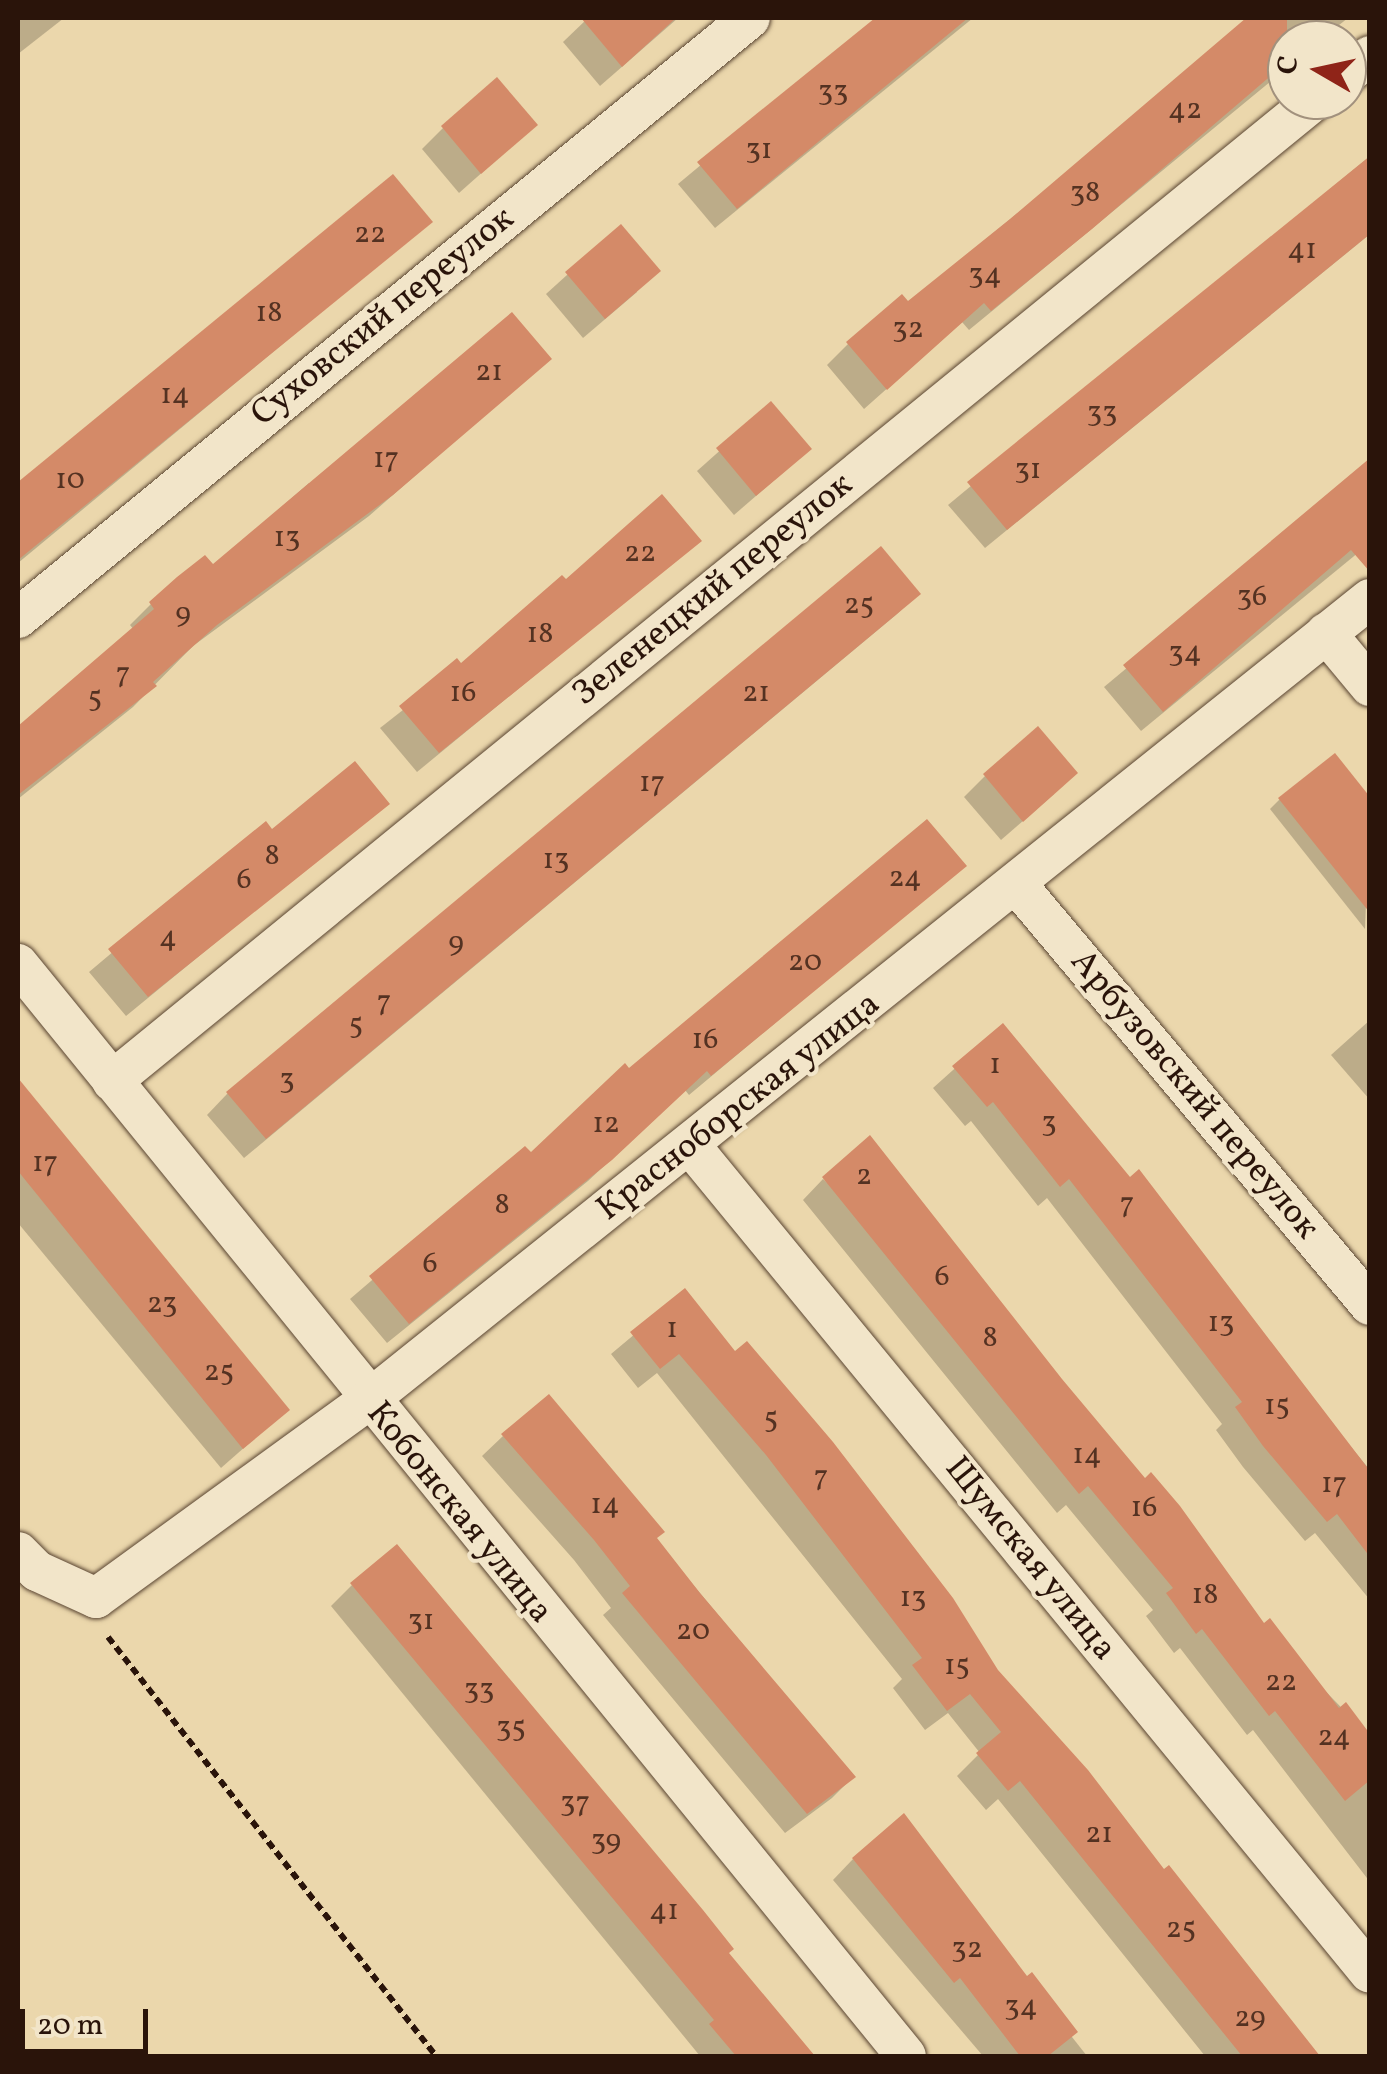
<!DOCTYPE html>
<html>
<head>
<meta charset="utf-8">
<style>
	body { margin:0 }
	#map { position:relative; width:1387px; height:2074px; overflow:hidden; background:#ebd7ac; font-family:Vollkorn,serif }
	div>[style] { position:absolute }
	.shadow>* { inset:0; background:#0003 }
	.building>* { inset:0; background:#d48a68 }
	.path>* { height:6px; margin-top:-3px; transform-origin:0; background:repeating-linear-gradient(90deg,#2a140a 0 8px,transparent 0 13px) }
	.roads { filter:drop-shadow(0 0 2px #5a4532) drop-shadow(0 0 2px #5a4532) }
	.minor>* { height:40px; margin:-20px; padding:0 20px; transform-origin:20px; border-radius:20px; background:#f2e5c9 }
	span { translate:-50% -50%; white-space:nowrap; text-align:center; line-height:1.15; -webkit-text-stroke:8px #f2e5c9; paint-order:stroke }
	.number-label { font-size:30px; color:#543222 }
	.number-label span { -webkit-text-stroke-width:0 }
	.street-label { font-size:35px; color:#2a140a }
	.frame { position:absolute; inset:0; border:20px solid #2a140a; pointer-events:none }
	.north { position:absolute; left:1267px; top:20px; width:100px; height:100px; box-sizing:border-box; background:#f2e5c9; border:2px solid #a2917d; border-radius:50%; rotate:279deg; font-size:28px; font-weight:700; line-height:40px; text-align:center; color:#2a140a }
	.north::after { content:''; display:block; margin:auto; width:35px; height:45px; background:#8f2418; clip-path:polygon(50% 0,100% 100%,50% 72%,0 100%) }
	.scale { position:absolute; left:20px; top:2009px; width:128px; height:45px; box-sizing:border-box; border:5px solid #2a140a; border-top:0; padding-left:12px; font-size:30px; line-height:35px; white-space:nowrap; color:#2a140a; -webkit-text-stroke:8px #f2e5c9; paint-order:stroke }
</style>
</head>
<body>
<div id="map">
	<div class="shadow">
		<i style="clip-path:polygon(18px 18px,64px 18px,18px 54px)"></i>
		<i style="clip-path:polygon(588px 18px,678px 18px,600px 86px,563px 42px)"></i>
		<i style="clip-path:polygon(878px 18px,973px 18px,715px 228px,678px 184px)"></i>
		<i style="clip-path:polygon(1255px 18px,1348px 18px,1320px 40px,1287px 40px,1287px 68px,969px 330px,962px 322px,864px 409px,827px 365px,848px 344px,907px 304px)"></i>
		<i style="clip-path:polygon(443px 128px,513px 145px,459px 193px,422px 149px)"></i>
		<i style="clip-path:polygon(1370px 156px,1370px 234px,985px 548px,948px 505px)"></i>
		<i style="clip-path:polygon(393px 178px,430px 222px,18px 563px,18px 485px)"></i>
		<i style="clip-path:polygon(620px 227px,637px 292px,583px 338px,546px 294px)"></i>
		<i style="clip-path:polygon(548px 359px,369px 516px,193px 646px,133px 707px,18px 799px,18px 729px,134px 630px,130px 625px,151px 604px,213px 567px,309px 483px,312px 487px)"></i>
		<i style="clip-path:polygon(771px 405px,787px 469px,734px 515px,697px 471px)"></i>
		<i style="clip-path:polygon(1370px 465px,1370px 543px,1141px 731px,1104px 687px)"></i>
		<i style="clip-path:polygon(698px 541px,417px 772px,380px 728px,565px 583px)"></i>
		<i style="clip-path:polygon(881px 550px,918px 593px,897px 614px,244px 1158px,207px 1115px,227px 1094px)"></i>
		<i style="clip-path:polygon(985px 776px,1054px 794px,1001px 840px,964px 797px)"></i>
		<i style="clip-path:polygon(1280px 799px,1370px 801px,1365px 929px,1270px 809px)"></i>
		<i style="clip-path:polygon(386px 803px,126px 1016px,89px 972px,265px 824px,272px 832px)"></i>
		<i style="clip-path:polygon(963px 866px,689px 1095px,685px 1090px,588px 1181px,387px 1343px,350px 1299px,525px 1149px,531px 1156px,628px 1071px)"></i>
		<i style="clip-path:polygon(1370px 1020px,1370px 1100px,1331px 1055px)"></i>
		<i style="clip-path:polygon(1002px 1026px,1370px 1470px,1370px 1600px,1315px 1533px,1305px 1541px,1243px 1467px,1216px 1430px,1222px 1424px,1047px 1198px,1038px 1206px,971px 1121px,965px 1126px,933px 1088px)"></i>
		<i style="clip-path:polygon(18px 1081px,287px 1410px,221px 1468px,18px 1223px)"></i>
		<i style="clip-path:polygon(823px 1179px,1060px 1381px,1263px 1627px,1370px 1737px,1370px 1882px,1253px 1730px,1247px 1735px,1180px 1648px,1174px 1653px,1146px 1616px,1153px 1610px,1066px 1505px,1057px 1513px,803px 1200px)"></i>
		<i style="clip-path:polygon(685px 1292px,1164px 1872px,1169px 1868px,1317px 2056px,1205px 2056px,998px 1799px,986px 1810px,957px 1776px,980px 1753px,948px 1713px,925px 1730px,893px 1688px,902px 1679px,657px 1373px,638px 1388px,611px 1354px)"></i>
		<i style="clip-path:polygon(503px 1436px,655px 1539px,853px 1777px,832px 1798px,785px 1833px,603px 1615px,611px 1608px,574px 1560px,482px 1456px)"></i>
		<i style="clip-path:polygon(352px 1585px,726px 1954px,811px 2056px,700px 2056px,331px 1606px)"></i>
		<i style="clip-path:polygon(853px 1859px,1027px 1980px,1087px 2056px,983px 2056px,833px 1880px)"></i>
	</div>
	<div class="building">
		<i style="clip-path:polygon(581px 18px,676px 18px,622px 67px)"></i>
		<i style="clip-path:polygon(875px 18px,968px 18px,737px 209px,697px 162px)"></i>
		<i style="clip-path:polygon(1246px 18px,1287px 18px,1287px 62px,1092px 229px,991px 311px,984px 303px,887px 390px,846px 342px,902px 294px,908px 301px,1010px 219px)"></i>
		<i style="clip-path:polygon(497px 77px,538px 125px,481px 174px,441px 126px)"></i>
		<i style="clip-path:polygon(1370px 156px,1370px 234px,1007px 530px,967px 482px)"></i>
		<i style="clip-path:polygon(393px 174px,433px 222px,18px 560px,18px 482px)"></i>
		<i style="clip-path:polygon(621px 224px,661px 271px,605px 319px,565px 272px)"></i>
		<i style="clip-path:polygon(512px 312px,552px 359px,393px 495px,217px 625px,153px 682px,157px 686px,18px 795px,18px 726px,154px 609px,149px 602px,177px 577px,205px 555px,213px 564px)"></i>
		<i style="clip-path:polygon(771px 401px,812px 449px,756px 496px,716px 448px)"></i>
		<i style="clip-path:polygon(1370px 458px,1370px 572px,1351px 550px,1163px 712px,1123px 665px)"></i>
		<i style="clip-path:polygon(662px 494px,702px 541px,439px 753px,399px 706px,457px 658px,461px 663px,562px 575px,566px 579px)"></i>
		<i style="clip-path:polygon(881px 546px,921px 594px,266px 1139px,226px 1092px)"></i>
		<i style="clip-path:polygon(1038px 726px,1078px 773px,1023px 822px,983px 774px)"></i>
		<i style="clip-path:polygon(1335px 753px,1370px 797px,1370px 913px,1278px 798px)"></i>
		<i style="clip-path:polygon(355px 761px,390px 804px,148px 997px,108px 949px,266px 821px,272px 829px)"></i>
		<i style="clip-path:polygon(927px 819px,967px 866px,711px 1076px,707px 1071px,612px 1160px,409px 1324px,369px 1276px,525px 1146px,531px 1152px,625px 1063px,629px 1068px)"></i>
		<i style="clip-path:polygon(1003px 1023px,1130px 1177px,1139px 1169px,1370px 1471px,1370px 1557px,1337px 1514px,1327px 1522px,1263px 1446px,1235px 1407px,1242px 1402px,1069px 1179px,1060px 1187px,993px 1102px,987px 1107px,952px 1066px)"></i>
		<i style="clip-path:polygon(18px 1078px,290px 1410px,243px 1449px,18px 1171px)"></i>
		<i style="clip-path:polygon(870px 1135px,1062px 1379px,1145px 1478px,1151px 1472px,1180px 1506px,1264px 1623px,1270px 1618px,1339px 1708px,1346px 1702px,1370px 1734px,1370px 1780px,1345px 1801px,1275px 1711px,1269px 1716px,1202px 1629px,1196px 1634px,1166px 1593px,1173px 1588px,1088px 1486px,1079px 1494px,822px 1177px)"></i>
		<i style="clip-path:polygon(685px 1288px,735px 1351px,747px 1341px,833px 1442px,953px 1598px,998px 1670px,1088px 1770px,1164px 1869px,1169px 1865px,1320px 2056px,1242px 2056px,1020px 1781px,1008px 1791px,976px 1753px,1001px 1732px,970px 1694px,947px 1711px,912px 1665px,922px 1658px,766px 1455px,679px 1354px,660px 1369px,630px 1332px)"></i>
		<i style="clip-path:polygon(549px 1394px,665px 1532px,657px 1538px,700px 1593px,856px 1777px,807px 1814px,622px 1593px,630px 1586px,594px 1540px,501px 1434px)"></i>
		<i style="clip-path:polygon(397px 1544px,703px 1910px,734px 1949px,729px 1953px,815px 2056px,736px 2056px,709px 2024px,714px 2020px,350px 1583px)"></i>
		<i style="clip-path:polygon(904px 1813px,1027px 1976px,1032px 1972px,1078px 2032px,1048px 2056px,1020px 2056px,960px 1978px,954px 1983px,852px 1858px)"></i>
	</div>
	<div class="path">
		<i style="left:108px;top:1637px;width:532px;rotate:51.95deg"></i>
	</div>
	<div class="roads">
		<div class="minor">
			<i style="left:1347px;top:74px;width:29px;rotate:-38deg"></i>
			<i style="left:18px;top:618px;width:946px;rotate:-39.34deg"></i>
			<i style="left:1326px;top:633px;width:69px;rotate:50.3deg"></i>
			<i style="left:1018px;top:886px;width:547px;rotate:49.97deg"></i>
			<i style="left:18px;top:964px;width:1407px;rotate:50.88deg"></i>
			<i style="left:112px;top:1081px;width:1552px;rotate:-39.2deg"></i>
			<i style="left:690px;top:1145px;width:1071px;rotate:50.61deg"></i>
			<i style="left:18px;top:1552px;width:27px;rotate:45deg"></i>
			<i style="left:37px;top:1571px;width:65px;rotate:24.6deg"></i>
			<i style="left:96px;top:1598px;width:335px;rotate:-36deg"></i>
			<i style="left:367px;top:1401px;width:1284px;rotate:-38.65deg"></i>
		</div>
	</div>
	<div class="number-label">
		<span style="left:833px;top:92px">33</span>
		<span style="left:1185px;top:110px">42</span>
		<span style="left:759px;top:150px">31</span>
		<span style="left:1085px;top:193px">38</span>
		<span style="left:370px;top:234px">22</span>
		<span style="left:1302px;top:250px">41</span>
		<span style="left:985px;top:275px">34</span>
		<span style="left:269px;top:313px">18</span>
		<span style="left:908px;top:329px">32</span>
		<span style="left:489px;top:372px">21</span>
		<span style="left:175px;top:395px">14</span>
		<span style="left:1102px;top:413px">33</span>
		<span style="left:386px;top:459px">17</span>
		<span style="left:1028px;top:470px">31</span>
		<span style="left:70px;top:480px">10</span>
		<span style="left:287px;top:538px">13</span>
		<span style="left:640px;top:553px">22</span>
		<span style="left:1252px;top:597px">36</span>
		<span style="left:859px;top:605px">25</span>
		<span style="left:183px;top:614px">9</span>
		<span style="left:540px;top:634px">18</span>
		<span style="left:1185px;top:653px">34</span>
		<span style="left:123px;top:674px">7</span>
		<span style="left:463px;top:693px">16</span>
		<span style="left:756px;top:693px">21</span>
		<span style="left:95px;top:698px">5</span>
		<span style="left:652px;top:783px">17</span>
		<span style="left:272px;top:856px">8</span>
		<span style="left:556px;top:860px">13</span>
		<span style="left:905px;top:878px">24</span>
		<span style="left:244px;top:880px">6</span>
		<span style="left:168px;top:938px">4</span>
		<span style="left:456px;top:943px">9</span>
		<span style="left:805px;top:962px">20</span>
		<span style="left:384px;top:1002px">7</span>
		<span style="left:356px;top:1025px">5</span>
		<span style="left:705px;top:1040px">16</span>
		<span style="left:995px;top:1065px">1</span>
		<span style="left:287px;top:1080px">3</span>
		<span style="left:1049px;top:1123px">3</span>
		<span style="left:606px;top:1124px">12</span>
		<span style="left:45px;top:1163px">17</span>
		<span style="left:864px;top:1176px">2</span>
		<span style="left:1127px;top:1204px">7</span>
		<span style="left:502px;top:1205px">8</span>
		<span style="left:430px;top:1264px">6</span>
		<span style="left:942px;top:1277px">6</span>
		<span style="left:162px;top:1304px">23</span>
		<span style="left:1221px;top:1323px">13</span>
		<span style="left:672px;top:1329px">1</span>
		<span style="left:990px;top:1338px">8</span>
		<span style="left:219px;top:1372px">25</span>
		<span style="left:1277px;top:1406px">15</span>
		<span style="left:771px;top:1419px">5</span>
		<span style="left:1087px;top:1455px">14</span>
		<span style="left:821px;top:1477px">7</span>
		<span style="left:1334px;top:1484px">17</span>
		<span style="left:605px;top:1505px">14</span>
		<span style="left:1144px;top:1508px">16</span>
		<span style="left:1205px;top:1595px">18</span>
		<span style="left:913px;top:1598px">13</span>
		<span style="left:421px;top:1621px">31</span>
		<span style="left:693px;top:1631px">20</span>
		<span style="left:957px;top:1666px">15</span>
		<span style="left:1281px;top:1682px">22</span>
		<span style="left:479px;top:1690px">33</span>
		<span style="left:511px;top:1728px">35</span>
		<span style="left:1334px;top:1737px">24</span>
		<span style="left:575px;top:1803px">37</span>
		<span style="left:1099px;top:1834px">21</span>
		<span style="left:606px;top:1841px">39</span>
		<span style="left:664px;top:1911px">41</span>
		<span style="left:1181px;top:1929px">25</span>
		<span style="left:967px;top:1949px">32</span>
		<span style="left:1021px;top:2007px">34</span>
		<span style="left:1250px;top:2018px">29</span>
	</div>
	<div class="street-label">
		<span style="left:383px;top:317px;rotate:-39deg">Суховский переулок</span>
		<span style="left:713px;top:590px;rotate:-39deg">Зеленецкий переулок</span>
		<span style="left:1194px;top:1095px;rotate:50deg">Арбузовский переулок</span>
		<span style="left:739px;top:1107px;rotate:-38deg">Красноборская улица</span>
		<span style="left:459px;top:1513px;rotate:51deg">Кобонская улица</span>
		<span style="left:1030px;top:1559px;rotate:51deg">Шумская улица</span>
	</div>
	<div class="frame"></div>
	<div class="north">С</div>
	<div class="scale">20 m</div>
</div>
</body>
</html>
